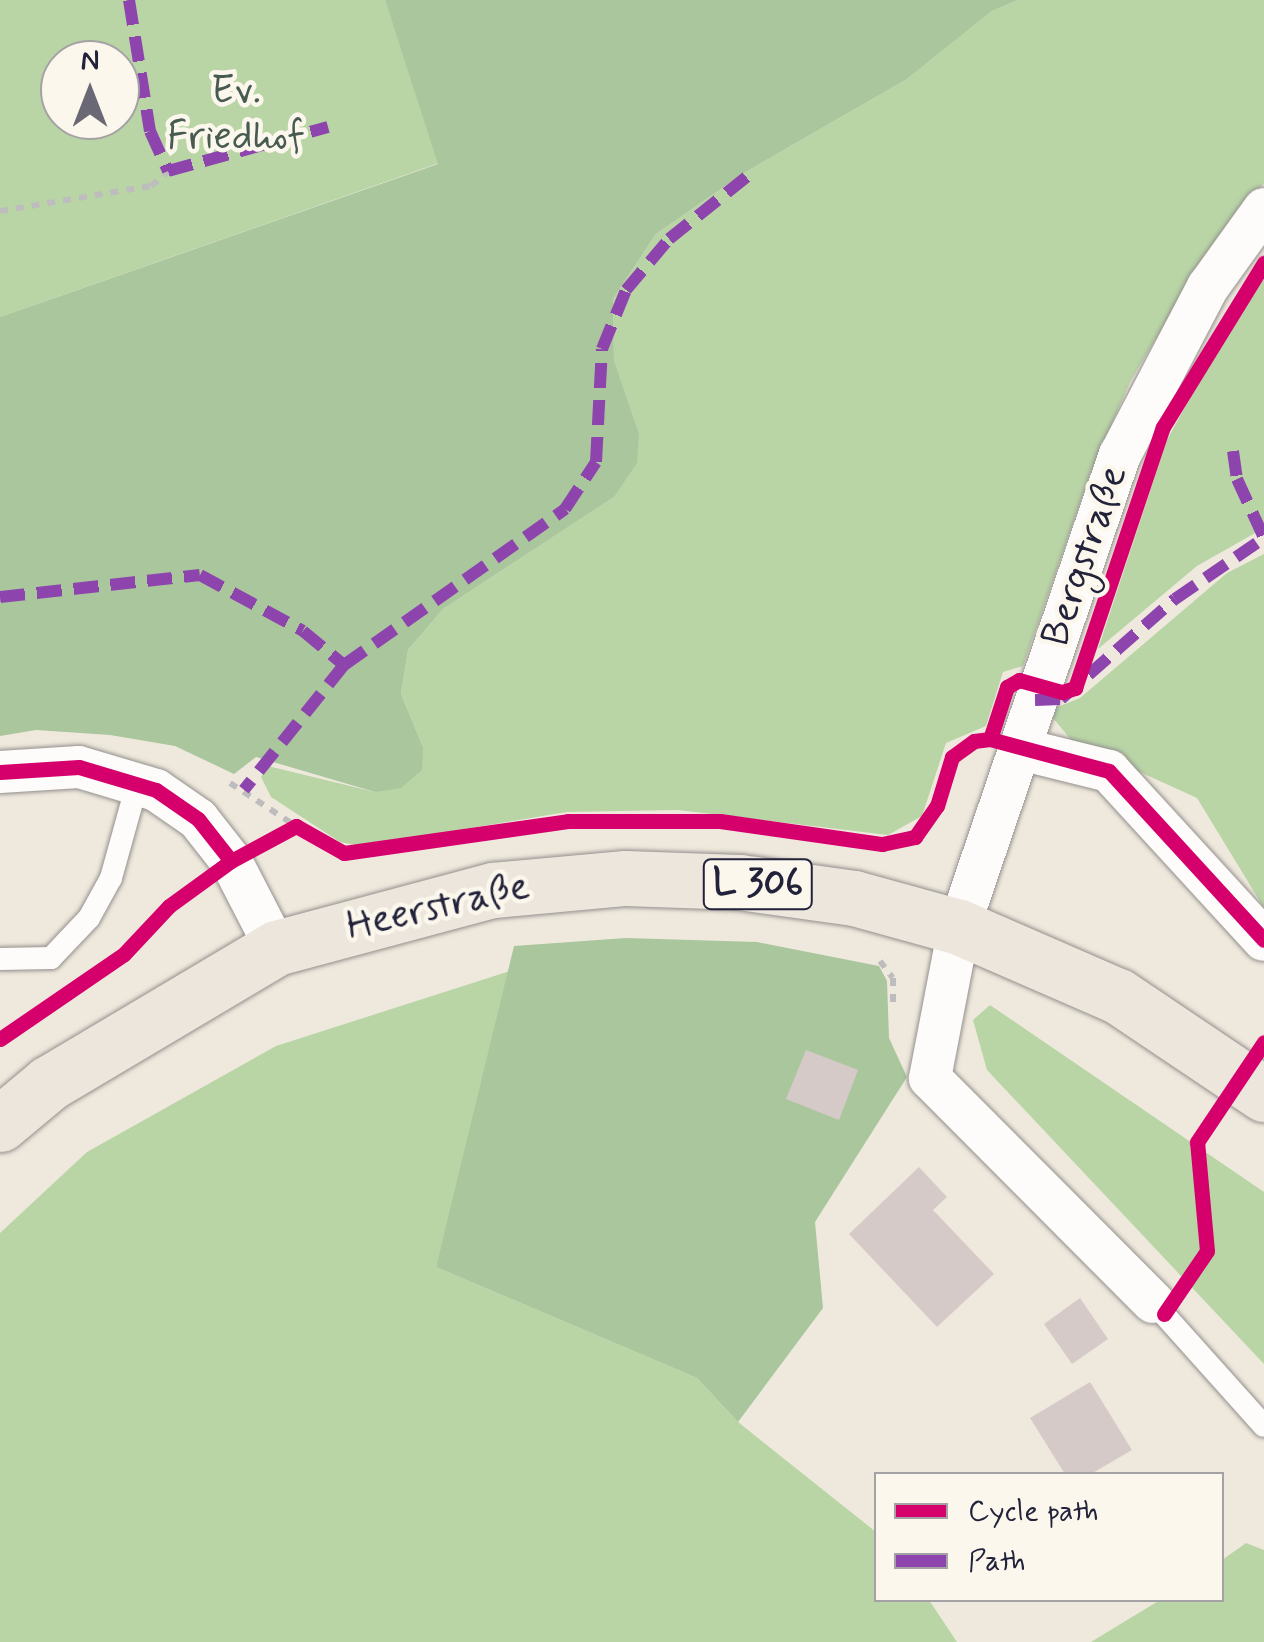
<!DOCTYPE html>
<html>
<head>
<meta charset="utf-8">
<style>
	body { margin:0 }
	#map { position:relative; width:1264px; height:1642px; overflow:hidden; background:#efe9dd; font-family:Mynerve,sans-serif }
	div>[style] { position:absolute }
	.green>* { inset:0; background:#b9d5a6 }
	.forest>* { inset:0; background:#aac69d }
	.building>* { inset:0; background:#d6cac9 }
	.path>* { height:6px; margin-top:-3px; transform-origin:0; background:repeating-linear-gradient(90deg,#bebdbe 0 8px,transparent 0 16px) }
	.roads { filter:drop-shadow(0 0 2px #938f8d) drop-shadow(0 0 2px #938f8d) }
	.service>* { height:22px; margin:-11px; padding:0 11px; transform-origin:11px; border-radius:11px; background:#fdfcfa }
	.minor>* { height:42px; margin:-21px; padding:0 21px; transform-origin:21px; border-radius:21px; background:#fdfcfa }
	.primary>* { height:55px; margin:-27.5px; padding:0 27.5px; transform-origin:27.5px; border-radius:27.5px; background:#ede6dd }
	.quiet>* { height:12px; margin-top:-6px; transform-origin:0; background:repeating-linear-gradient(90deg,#8e44ad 0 25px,transparent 0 37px) }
	.cycleway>* { height:15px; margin:-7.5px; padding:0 7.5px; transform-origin:7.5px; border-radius:7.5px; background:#d6006c }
	span { translate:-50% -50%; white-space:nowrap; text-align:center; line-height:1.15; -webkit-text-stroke:9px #fbf7ec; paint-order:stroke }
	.shield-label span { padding:2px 8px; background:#fbf7ec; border:2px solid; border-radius:8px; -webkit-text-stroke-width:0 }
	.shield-label { font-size:38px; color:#22223b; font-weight:700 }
	.park-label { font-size:40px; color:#475b51 }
	.street-label { font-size:40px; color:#22223b }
	.legend { position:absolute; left:874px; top:1472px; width:350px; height:130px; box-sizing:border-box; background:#fbf7ec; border:2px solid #a4a2a5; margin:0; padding:12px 18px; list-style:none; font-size:30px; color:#22223b }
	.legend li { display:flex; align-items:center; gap:20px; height:50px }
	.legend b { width:50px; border:2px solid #a4a2a5 }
	.north { position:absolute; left:40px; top:40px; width:100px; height:100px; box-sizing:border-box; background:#fbf7ec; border:2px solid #a4a2a5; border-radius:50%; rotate:0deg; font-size:28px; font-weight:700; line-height:40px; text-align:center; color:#22223b }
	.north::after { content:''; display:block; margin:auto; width:35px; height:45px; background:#6a6874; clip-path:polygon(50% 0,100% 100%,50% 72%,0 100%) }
</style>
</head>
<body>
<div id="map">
	<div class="green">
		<i style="clip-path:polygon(evenodd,0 0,385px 0,439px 163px,0 317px,0 0,60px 60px,120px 60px,120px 120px,60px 120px,60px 60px)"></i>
		<i style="clip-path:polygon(1018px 0,1264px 0,1264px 183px,1189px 283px,1130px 382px,1090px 474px,1023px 666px,1003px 672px,986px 726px,946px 743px,922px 816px,888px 835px,678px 810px,567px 812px,361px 846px,340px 842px,271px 797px,261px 777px,268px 766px,375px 792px,423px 747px,401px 694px,408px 650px,443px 609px,614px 497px,639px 433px,614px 360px,613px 299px,656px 234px,744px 173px,907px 79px,992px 11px)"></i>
		<i style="clip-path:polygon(1264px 279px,1264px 528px,1197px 566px,1098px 649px,1167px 440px,1226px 332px)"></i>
		<i style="clip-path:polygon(1264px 554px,1264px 908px,1197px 798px,1072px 741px,1053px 718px,1055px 708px,1080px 698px,1227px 573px)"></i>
		<i style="clip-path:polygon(513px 970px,436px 1267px,697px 1378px,738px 1422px,876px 1532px,876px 1600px,929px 1600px,957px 1642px,0 1642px,0 1233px,87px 1152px,276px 1046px)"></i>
		<i style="clip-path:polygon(990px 1005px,1264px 1192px,1264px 1364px,987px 1070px,973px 1020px)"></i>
		<i style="clip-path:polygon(1246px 1543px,1264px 1550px,1264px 1642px,1091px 1642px,1160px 1600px,1222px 1600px,1222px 1560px)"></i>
	</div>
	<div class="forest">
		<i style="clip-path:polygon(385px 0,1018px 0,992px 11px,907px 79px,744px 173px,656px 234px,613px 299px,614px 360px,639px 433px,637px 463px,614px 497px,443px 609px,408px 650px,401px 694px,423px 747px,422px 770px,401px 788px,375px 792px,256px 757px,234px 774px,175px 746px,110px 735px,36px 730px,0 736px,0 317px,438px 164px)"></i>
		<i style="clip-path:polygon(626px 938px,757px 942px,879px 966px,887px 981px,889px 1038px,907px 1077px,815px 1222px,823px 1308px,738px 1422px,697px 1378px,436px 1267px,514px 946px)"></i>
	</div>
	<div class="building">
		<i style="clip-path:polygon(806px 1050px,858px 1070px,839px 1120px,786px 1099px)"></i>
		<i style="clip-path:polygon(919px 1167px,947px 1197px,933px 1210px,994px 1274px,937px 1327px,849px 1234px)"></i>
		<i style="clip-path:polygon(1080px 1298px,1108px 1339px,1072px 1364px,1044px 1324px)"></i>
		<i style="clip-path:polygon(1090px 1382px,1132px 1450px,1091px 1474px,1065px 1474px,1030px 1418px)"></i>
	</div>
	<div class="path">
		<i style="left:0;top:211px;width:153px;rotate:-9.4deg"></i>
		<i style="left:151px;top:186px;width:23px;rotate:-41deg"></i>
		<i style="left:230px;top:783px;width:79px;rotate:33.1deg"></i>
		<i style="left:880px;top:961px;width:21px;rotate:53deg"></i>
		<i style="left:893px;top:978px;width:30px;rotate:90deg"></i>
	</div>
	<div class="roads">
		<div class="service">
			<i style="left:0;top:959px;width:51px;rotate:-1.1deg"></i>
			<i style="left:51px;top:958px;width:55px;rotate:-46.5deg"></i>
			<i style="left:89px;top:918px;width:46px;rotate:-61.2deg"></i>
			<i style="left:111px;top:878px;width:98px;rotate:-74.5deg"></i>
			<i style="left:1153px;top:1302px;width:166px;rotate:48.2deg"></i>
		</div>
		<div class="minor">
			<i style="left:1020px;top:749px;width:92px;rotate:13.9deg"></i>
			<i style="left:1109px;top:771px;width:229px;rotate:47.5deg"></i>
			<i style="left:0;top:772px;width:79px;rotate:-3.6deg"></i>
			<i style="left:79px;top:767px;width:80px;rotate:16.6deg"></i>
			<i style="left:156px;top:790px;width:51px;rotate:34.6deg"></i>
			<i style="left:198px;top:819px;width:53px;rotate:51.8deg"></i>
			<i style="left:231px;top:861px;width:98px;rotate:62.7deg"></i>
			<i style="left:1153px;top:1302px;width:316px;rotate:-134.9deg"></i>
			<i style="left:930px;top:1078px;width:154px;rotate:-79.1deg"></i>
			<i style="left:959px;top:927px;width:499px;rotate:-71.2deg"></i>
			<i style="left:1120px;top:455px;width:190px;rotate:-62.4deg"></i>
			<i style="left:1208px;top:287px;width:96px;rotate:-54.3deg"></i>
		</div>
		<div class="primary">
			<i style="left:0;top:1124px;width:64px;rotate:-39.9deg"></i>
			<i style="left:49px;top:1083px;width:264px;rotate:-30.7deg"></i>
			<i style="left:276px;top:948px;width:225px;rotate:-15deg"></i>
			<i style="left:493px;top:890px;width:133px;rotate:-5.2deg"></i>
			<i style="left:625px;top:878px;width:115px;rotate:2deg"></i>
			<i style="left:740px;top:882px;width:115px;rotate:8deg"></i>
			<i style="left:854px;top:898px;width:109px;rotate:15.4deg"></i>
			<i style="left:959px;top:927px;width:173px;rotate:23.5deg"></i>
			<i style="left:1118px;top:996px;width:176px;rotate:33.9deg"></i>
		</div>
	</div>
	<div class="quiet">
		<i style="left:129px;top:0;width:133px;rotate:80.9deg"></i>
		<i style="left:150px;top:131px;width:44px;rotate:65.8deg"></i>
		<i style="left:168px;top:171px;width:166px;rotate:-15.4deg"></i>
		<i style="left:1233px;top:451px;width:28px;rotate:82deg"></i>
		<i style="left:1237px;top:479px;width:65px;rotate:65.4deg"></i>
		<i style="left:0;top:597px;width:201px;rotate:-6.3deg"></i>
		<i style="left:200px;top:575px;width:117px;rotate:28.5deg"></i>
		<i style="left:303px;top:631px;width:53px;rotate:39.7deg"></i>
		<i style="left:344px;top:665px;width:160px;rotate:128.7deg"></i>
		<i style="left:344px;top:665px;width:271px;rotate:-35.2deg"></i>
		<i style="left:565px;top:509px;width:56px;rotate:-56.6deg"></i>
		<i style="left:596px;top:462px;width:113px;rotate:-87deg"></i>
		<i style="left:602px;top:349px;width:64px;rotate:-67.9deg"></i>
		<i style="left:626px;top:290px;width:67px;rotate:-49.9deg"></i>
		<i style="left:669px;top:239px;width:109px;rotate:-38.7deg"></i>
		<i style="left:1035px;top:700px;width:26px;rotate:-2deg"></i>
		<i style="left:1061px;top:699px;width:152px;rotate:-41.3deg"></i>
		<i style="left:1175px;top:599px;width:108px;rotate:-34.4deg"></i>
	</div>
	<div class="cycleway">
		<i style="left:990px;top:739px;width:55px;rotate:-71.9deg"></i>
		<i style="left:1007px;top:687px;width:14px;rotate:-30deg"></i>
		<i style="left:1019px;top:680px;width:45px;rotate:15.6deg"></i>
		<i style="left:1062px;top:692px;width:14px;rotate:-17deg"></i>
		<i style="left:1075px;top:688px;width:275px;rotate:-71.4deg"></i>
		<i style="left:1163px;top:427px;width:193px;rotate:-58.4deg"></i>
		<i style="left:0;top:772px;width:79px;rotate:-3.6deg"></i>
		<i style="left:79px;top:767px;width:80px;rotate:16.6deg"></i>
		<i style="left:156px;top:790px;width:51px;rotate:34.6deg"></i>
		<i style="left:198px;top:819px;width:53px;rotate:51.8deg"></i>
		<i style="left:0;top:1039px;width:150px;rotate:-34.4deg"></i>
		<i style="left:124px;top:954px;width:66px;rotate:-46.8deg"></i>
		<i style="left:169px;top:906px;width:77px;rotate:-36deg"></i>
		<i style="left:231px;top:861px;width:74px;rotate:-28.3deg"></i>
		<i style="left:296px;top:826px;width:55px;rotate:29.4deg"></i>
		<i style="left:344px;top:853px;width:226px;rotate:-8.1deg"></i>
		<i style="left:568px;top:821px;width:152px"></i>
		<i style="left:720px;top:821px;width:164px;rotate:8.1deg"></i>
		<i style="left:882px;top:844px;width:34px;rotate:-12deg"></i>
		<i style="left:915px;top:837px;width:38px;rotate:-55deg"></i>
		<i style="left:937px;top:806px;width:51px;rotate:-73deg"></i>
		<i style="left:952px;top:757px;width:27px;rotate:-36deg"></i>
		<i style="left:974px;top:741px;width:16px;rotate:-7deg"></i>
		<i style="left:990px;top:739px;width:123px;rotate:15.1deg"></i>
		<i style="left:1109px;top:771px;width:229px;rotate:47.5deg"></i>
		<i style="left:1164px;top:1314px;width:76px;rotate:-55.7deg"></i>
		<i style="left:1207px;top:1251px;width:109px;rotate:-95.2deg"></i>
		<i style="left:1197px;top:1142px;width:120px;rotate:-56.2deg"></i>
	</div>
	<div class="shield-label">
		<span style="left:758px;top:884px">L 306</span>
	</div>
	<div class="park-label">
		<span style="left:236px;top:114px">Ev.<br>Friedhof</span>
	</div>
	<div class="street-label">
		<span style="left:1085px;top:556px;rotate:-71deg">Bergstraße</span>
		<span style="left:438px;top:907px;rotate:-13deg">Heerstraße</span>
	</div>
	<ul class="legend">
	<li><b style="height:12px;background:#d6006c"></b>Cycle path</li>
	<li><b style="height:12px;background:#8e44ad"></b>Path</li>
	</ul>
	<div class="north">N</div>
</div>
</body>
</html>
